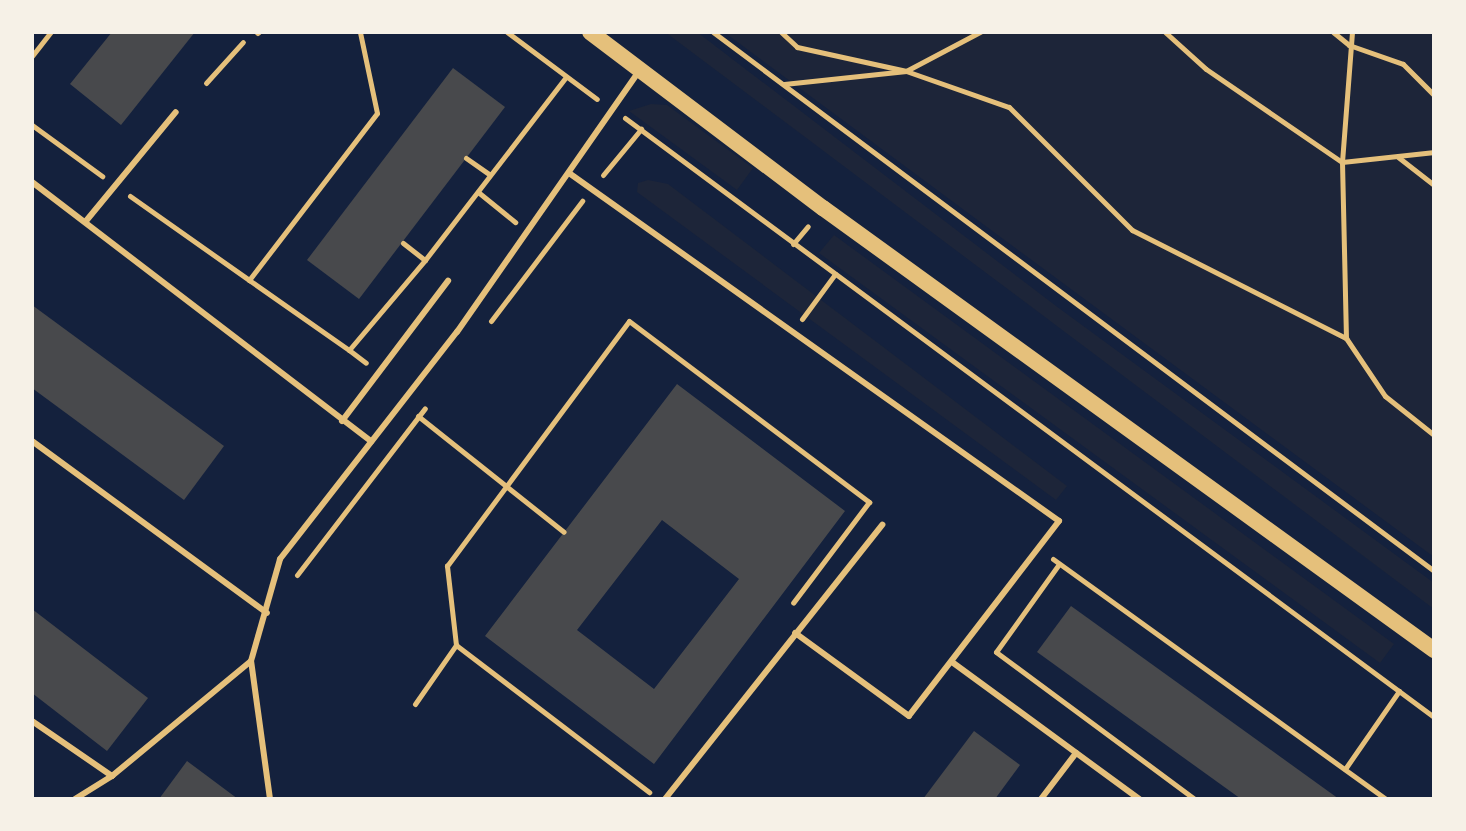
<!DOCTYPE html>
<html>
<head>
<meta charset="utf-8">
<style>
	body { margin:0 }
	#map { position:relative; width:1466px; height:831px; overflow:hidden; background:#14213d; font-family:Manrope,sans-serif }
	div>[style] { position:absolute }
	.green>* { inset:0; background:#1d2539 }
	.building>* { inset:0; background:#48494c }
	.path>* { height:5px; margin:-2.5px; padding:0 2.5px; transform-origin:2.5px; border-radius:2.5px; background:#e5c07b }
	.service>* { height:6px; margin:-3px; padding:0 3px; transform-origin:3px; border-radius:3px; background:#e5c07b }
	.secondary>* { height:16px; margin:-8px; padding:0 8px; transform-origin:8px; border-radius:8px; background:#e5c07b }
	span { translate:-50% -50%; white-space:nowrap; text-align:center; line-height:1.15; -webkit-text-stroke:8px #f6f1e7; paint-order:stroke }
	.frame { position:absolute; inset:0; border:34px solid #f6f1e7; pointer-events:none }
</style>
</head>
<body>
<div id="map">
	<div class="green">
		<i style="clip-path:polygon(665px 32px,697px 32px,1056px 306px,1434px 583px,1434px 609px)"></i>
		<i style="clip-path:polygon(724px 32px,1434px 32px,1434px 557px,991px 230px)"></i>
		<i style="clip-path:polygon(651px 104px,667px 105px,753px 168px,737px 190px,629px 111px)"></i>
		<i style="clip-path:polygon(648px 180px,668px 184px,1067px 486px,1056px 500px,637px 192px,638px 183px)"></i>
		<i style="clip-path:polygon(834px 235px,1394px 644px,1380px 663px,819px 253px)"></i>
	</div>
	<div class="building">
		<i style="clip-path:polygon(112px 32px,195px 32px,121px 125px,70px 84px)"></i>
		<i style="clip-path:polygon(453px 68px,505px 107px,359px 299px,307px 260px)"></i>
		<i style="clip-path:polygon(32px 305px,224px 446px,184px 500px,32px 388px)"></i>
		<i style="clip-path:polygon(evenodd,677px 384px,845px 511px,654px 764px,485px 636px,677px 384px,662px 520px,739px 579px,654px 689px,577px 630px,662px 520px)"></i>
		<i style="clip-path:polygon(1071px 606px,1339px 799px,1241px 799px,1091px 691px,1037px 652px)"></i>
		<i style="clip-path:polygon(32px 609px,148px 698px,107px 751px,32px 693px)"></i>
		<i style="clip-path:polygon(974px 731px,1020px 765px,995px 799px,923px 799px)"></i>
		<i style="clip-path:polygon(187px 761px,238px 799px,159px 799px)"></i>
	</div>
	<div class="path">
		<i style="left:507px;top:32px;width:112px;rotate:36.7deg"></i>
		<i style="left:713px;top:32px;width:900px;rotate:36.78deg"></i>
		<i style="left:781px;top:32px;width:22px;rotate:43deg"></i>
		<i style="left:797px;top:47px;width:112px;rotate:12.4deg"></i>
		<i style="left:906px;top:71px;width:109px;rotate:19.3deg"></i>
		<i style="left:1009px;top:107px;width:174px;rotate:45deg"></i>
		<i style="left:1132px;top:230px;width:240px;rotate:26.8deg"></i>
		<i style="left:1165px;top:32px;width:55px;rotate:42.1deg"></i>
		<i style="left:1206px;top:69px;width:165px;rotate:34.4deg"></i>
		<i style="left:1342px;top:162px;width:93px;rotate:-6.2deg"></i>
		<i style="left:1333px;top:32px;width:21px;rotate:39deg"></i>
		<i style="left:1349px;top:45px;width:57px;rotate:19.4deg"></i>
		<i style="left:1403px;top:64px;width:44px;rotate:45deg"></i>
		<i style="left:1352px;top:32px;width:130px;rotate:94.4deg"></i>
		<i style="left:1342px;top:162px;width:176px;rotate:88.7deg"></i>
		<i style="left:1346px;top:338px;width:70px;rotate:56.1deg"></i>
		<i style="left:1385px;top:396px;width:63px;rotate:38.5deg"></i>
		<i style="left:32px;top:56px;width:31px;rotate:-52deg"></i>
		<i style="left:206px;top:83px;width:55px;rotate:-47.9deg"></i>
		<i style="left:784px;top:84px;width:123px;rotate:-6.1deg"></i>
		<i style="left:906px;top:71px;width:84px;rotate:-27.8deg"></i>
		<i style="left:625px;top:118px;width:1007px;rotate:36.52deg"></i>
		<i style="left:32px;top:125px;width:87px;rotate:36.1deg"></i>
		<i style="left:1398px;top:157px;width:46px;rotate:37.9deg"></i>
		<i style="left:466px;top:158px;width:29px;rotate:35deg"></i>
		<i style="left:603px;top:175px;width:60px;rotate:-50.4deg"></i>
		<i style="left:478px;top:192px;width:48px;rotate:39deg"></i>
		<i style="left:130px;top:196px;width:146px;rotate:35.2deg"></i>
		<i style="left:249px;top:280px;width:210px;rotate:-52.5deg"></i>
		<i style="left:377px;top:113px;width:83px;rotate:-101.9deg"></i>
		<i style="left:403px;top:243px;width:28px;rotate:38deg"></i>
		<i style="left:425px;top:260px;width:230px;rotate:-52.4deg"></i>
		<i style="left:793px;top:244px;width:23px;rotate:-50deg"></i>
		<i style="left:249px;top:280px;width:122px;rotate:35deg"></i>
		<i style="left:349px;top:350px;width:118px;rotate:-49.8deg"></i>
		<i style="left:802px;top:319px;width:56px;rotate:-53.7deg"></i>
		<i style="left:491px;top:321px;width:151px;rotate:-52.8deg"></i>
		<i style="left:349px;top:350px;width:21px;rotate:37deg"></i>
		<i style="left:418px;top:416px;width:186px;rotate:38.5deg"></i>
		<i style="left:1053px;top:559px;width:410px;rotate:35.8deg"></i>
		<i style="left:1059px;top:564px;width:108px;rotate:125.6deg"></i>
		<i style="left:996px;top:652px;width:247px;rotate:36.5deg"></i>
		<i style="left:297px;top:575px;width:210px;rotate:-52.5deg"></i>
		<i style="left:456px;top:645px;width:243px;rotate:37.3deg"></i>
		<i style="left:415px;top:704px;width:72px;rotate:-55.2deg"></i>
		<i style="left:456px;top:645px;width:80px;rotate:-96.5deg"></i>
		<i style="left:447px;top:566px;width:305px;rotate:-53.4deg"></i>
		<i style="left:629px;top:321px;width:301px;rotate:37deg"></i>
		<i style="left:869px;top:502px;width:126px;rotate:127deg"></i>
		<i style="left:1345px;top:769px;width:95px;rotate:-55.3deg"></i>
	</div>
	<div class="service">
		<i style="left:258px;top:33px;width:1px;rotate:-45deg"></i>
		<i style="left:569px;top:173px;width:601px;rotate:35.38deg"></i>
		<i style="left:1059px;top:521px;width:246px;rotate:127.6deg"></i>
		<i style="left:909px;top:716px;width:141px;rotate:-143.9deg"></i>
		<i style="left:32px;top:182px;width:427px;rotate:37.4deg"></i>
		<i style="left:86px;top:221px;width:141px;rotate:-50.5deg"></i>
		<i style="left:342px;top:421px;width:176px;rotate:-52.9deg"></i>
		<i style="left:32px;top:441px;width:291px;rotate:36.2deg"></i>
		<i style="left:952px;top:662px;width:232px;rotate:36.2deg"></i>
		<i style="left:32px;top:721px;width:97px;rotate:34.5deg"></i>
		<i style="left:75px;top:799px;width:44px;rotate:-31.9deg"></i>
		<i style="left:112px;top:776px;width:180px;rotate:-39.6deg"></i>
		<i style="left:270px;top:799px;width:139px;rotate:-97.8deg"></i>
		<i style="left:251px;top:661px;width:106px;rotate:-74.1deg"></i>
		<i style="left:280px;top:559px;width:288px;rotate:-52.1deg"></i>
		<i style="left:457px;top:332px;width:318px;rotate:-55.1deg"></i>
		<i style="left:665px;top:799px;width:350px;rotate:-51.6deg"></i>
		<i style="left:1041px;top:799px;width:58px;rotate:-52.7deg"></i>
	</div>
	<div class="secondary">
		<i style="left:590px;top:32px;width:292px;rotate:37.1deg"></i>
		<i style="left:823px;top:208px;width:754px;rotate:35.88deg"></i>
	</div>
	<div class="frame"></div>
</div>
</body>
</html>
